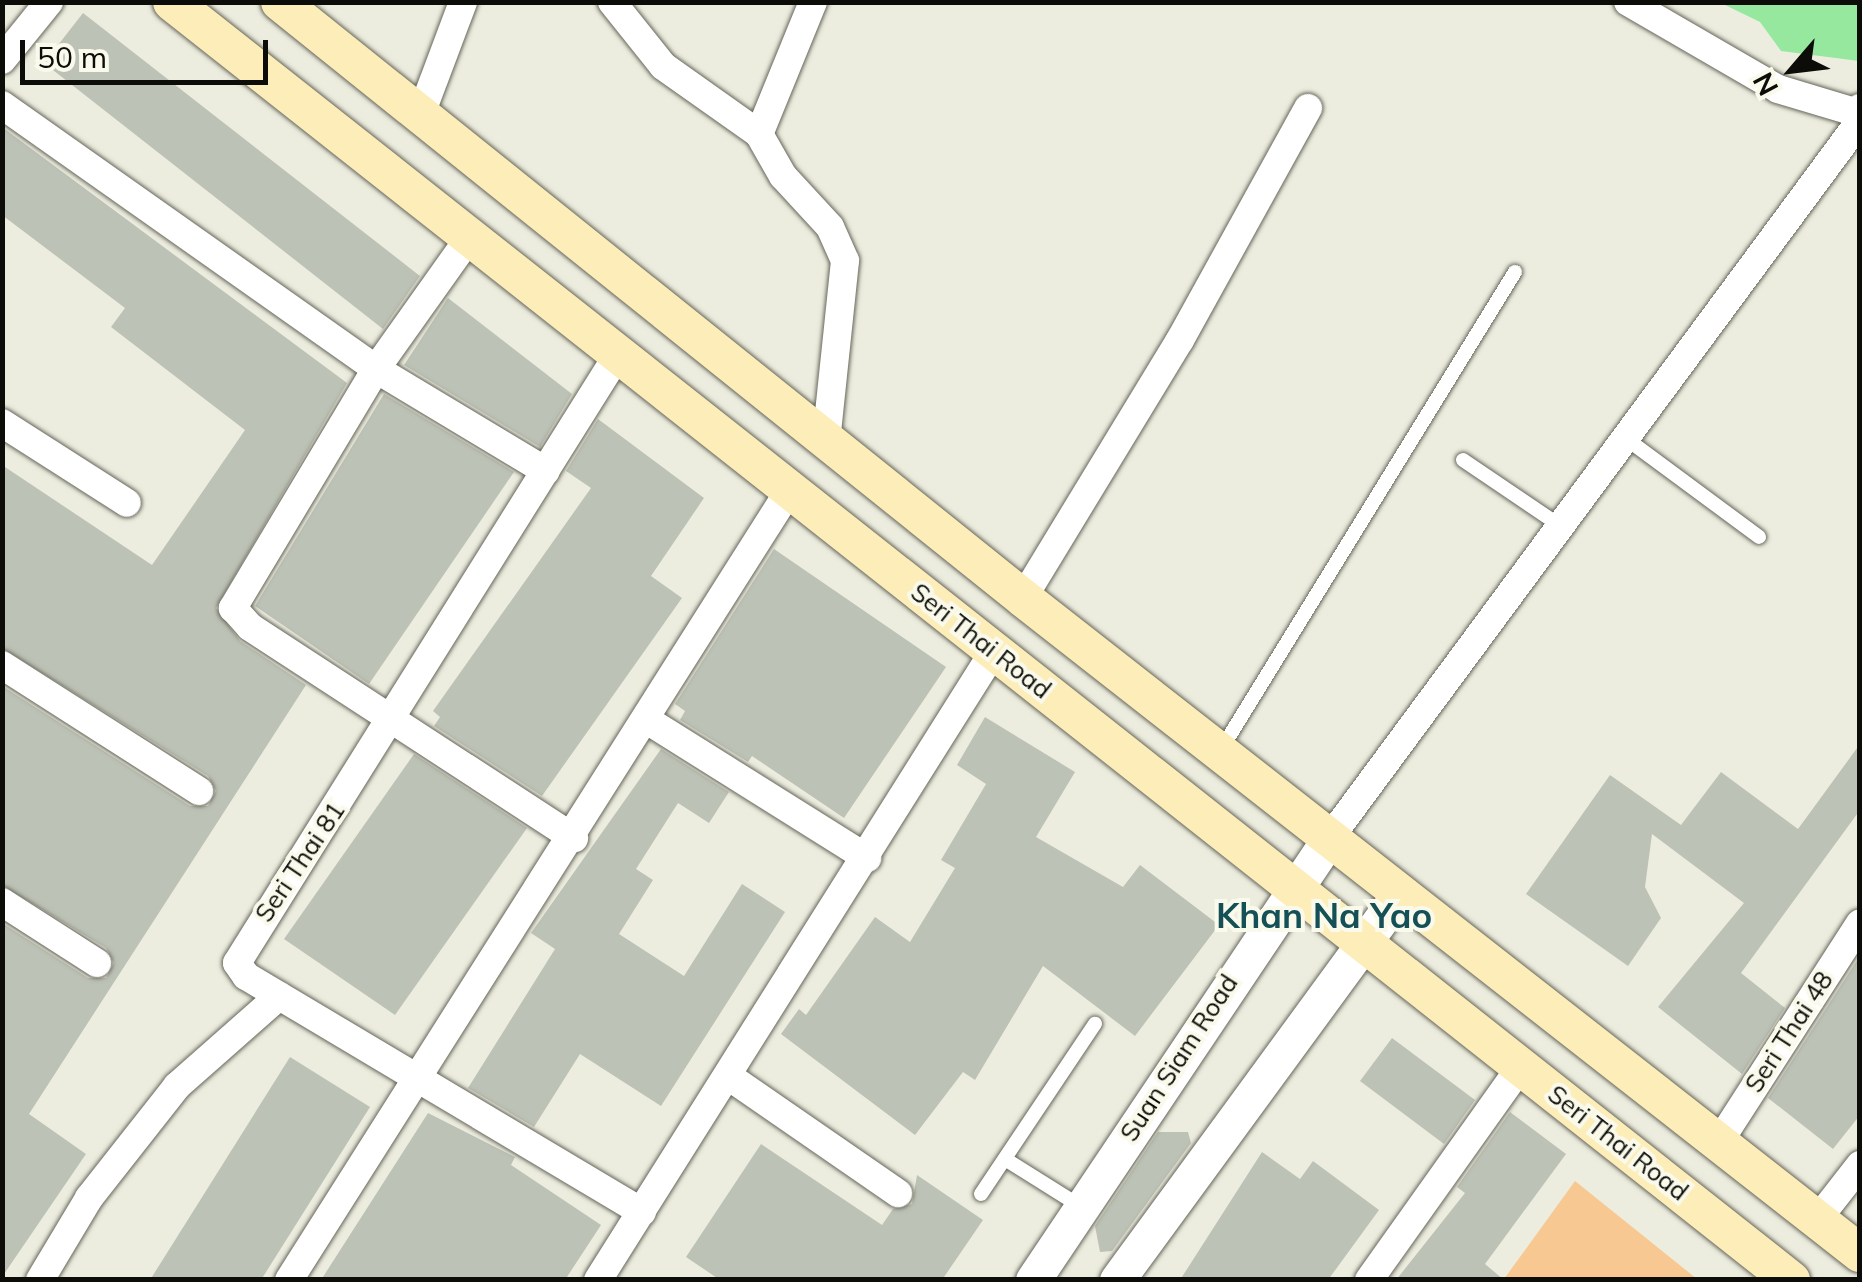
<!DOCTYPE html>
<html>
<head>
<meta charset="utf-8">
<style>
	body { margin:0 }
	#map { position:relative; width:1862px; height:1282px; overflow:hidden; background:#eceddf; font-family:Mulish,sans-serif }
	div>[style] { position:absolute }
	.green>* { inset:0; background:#f8c893 }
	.water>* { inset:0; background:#96e89f }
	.building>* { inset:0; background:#bdc2b6 }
	.roads { filter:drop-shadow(0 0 2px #656559) drop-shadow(0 0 2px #656559) }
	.service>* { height:14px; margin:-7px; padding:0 7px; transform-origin:7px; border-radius:7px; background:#fff }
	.minor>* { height:28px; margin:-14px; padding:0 14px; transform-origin:14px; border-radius:14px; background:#fff }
	.tertiary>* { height:35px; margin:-17.5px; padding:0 17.5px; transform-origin:17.5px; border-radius:17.5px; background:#fff }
	.secondary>* { height:38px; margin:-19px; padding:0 19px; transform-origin:19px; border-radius:19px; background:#fcedb9 }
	span { translate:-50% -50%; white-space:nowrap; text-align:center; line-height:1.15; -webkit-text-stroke:8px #fafaec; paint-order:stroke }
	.street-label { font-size:25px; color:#0c0d08 }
	.district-label { font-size:35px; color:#145056; font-weight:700 }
	.frame { position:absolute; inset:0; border:5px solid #0c0d08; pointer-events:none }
	.north { position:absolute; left:1742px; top:20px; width:100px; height:100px; -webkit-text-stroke:8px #fafaec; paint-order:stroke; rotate:242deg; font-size:28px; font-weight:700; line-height:40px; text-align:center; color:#0c0d08 }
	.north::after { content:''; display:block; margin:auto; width:35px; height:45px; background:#0c0d08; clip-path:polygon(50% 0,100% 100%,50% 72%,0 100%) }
	.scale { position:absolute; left:20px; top:40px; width:248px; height:45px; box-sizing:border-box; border:5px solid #0c0d08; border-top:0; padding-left:12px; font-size:30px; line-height:35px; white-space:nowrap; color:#0c0d08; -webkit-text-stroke:8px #fafaec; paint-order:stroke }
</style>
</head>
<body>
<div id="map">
	<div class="green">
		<i style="clip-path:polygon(1575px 1181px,1697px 1279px,1698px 1279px,1504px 1279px)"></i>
	</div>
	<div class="water">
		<i style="clip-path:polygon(1721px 3px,1859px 3px,1859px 61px,1781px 51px,1760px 22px)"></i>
	</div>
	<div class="building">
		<i style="clip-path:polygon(83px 13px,420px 276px,383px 329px,44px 63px)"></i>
		<i style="clip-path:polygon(2px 127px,347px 383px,216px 608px,240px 641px,306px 685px,29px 1114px,86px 1154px,2px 1277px,2px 923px,88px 978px,106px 978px,114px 963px,106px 948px,2px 885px,2px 686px,190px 806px,208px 806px,216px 791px,208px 776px,2px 648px,2px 465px,152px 565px,245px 430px,111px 327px,125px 308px,2px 215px)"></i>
		<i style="clip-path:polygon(448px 298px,572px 394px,540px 447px,404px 365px)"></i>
		<i style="clip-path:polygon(384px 394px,514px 472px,369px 684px,255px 606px)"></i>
		<i style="clip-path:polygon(598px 419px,704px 498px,651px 576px,682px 598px,542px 796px,434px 726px,440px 717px,433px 711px,591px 488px,566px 471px)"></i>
		<i style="clip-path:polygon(774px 549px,946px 667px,844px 818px,752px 756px,748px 762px,680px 720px,685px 711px,675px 704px)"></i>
		<i style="clip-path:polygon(985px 717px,1075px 772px,1036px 837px,1123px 887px,1140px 865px,1219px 925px,1135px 1036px,1043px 966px,975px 1080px,963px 1072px,915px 1135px,781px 1034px,799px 1009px,806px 1015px,875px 917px,910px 942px,955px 868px,941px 860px,986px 784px,957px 765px)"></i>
		<i style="clip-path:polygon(1860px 744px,1860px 810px,1741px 973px,1785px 1008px,1742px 1074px,1658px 1007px,1744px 903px,1652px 834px,1645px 887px,1661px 918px,1628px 966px,1526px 894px,1610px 775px,1681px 825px,1721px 772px,1798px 829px)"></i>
		<i style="clip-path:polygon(661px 749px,729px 792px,709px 823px,678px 803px,636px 869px,653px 880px,619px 934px,684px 976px,742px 884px,785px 912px,661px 1106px,580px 1054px,534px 1127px,468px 1088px,555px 949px,531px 933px)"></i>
		<i style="clip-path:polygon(414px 754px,527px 828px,395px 1015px,284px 939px)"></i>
		<i style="clip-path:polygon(1860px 956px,1860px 1115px,1833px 1149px,1768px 1098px)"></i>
		<i style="clip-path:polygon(1392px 1038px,1475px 1100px,1444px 1144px,1360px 1081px)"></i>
		<i style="clip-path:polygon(290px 1057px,370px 1107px,261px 1280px,150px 1280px)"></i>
		<i style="clip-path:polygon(1510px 1112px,1566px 1154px,1485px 1264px,1504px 1280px,1396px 1280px,1465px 1193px,1457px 1187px)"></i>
		<i style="clip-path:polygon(428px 1113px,515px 1157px,511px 1165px,601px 1225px,565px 1280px,321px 1280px)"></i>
		<i style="clip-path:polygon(1158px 1132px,1188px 1132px,1191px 1143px,1112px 1251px,1100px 1252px,1095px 1226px)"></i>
		<i style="clip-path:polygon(761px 1144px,882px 1225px,893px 1209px,912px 1204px,917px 1175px,983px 1220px,942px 1280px,720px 1280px,686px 1257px)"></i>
		<i style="clip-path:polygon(1262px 1152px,1300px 1179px,1313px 1161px,1379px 1210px,1328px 1280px,1180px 1280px)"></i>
	</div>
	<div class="roads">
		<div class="service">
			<i style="left:1624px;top:437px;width:168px;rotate:36.5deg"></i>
			<i style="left:1463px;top:460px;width:116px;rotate:34.1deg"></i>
			<i style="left:1222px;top:748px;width:559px;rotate:-58.39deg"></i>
			<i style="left:1005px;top:1159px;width:89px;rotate:32.1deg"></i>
			<i style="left:981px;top:1194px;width:205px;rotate:-56.2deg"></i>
		</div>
		<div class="minor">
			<i style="left:612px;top:2px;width:82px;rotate:51.4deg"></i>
			<i style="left:663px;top:66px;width:118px;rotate:35.3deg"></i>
			<i style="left:813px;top:2px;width:143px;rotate:112.2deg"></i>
			<i style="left:759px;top:134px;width:48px;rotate:60.3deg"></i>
			<i style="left:783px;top:176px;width:69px;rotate:47.3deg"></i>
			<i style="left:830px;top:227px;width:37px;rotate:66deg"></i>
			<i style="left:845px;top:261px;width:181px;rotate:96deg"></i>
			<i style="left:1628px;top:2px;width:173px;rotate:30.1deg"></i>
			<i style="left:1778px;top:89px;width:84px;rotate:16.7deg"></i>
			<i style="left:2px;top:60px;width:75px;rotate:-51deg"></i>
			<i style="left:2px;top:105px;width:458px;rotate:35.2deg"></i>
			<i style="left:376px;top:369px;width:198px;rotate:31deg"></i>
			<i style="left:421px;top:114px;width:120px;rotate:-69.4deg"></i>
			<i style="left:469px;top:238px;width:161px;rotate:125.4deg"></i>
			<i style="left:376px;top:369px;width:279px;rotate:120.9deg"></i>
			<i style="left:233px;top:608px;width:25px;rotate:48deg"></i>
			<i style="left:250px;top:627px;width:387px;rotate:33.1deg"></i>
			<i style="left:617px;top:356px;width:716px;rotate:122.05deg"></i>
			<i style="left:237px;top:963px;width:16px;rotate:55deg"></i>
			<i style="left:246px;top:976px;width:461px;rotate:30.8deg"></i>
			<i style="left:2px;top:423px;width:148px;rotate:32.6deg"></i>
			<i style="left:1023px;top:598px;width:302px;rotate:-58.7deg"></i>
			<i style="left:1180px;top:340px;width:265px;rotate:-61.1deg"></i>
			<i style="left:2px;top:665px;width:234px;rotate:32.6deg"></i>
			<i style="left:647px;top:720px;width:260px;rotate:32.1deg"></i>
			<i style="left:1329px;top:839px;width:883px;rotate:-53.52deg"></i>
			<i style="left:1854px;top:129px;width:22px;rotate:-74deg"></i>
			<i style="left:2px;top:902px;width:113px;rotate:32.7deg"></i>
			<i style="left:731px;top:1078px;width:203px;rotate:34.6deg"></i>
			<i style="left:1719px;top:1142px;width:260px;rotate:-57.2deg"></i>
			<i style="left:1817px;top:1220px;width:70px;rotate:-52deg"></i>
			<i style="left:40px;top:1280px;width:96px;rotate:-59.1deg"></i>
			<i style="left:89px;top:1198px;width:142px;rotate:-51.8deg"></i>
			<i style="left:177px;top:1086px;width:136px;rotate:-41.4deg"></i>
			<i style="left:289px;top:1280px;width:934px;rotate:-57.64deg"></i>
			<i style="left:598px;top:1280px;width:743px;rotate:-57.81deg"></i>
			<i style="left:1369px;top:1280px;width:262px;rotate:-54.6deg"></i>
		</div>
		<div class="tertiary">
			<i style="left:1033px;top:1280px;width:531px;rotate:-56.13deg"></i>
			<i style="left:1117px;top:1280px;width:477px;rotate:-53.8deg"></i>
		</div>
		<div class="secondary">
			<i style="left:172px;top:2px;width:2063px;rotate:38.29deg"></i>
			<i style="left:280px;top:2px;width:953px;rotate:38.73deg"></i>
			<i style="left:1023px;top:598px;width:1063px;rotate:38.05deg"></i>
		</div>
	</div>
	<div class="street-label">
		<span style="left:981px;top:641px;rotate:38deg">Seri Thai Road</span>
		<span style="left:300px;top:862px;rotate:-56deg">Seri Thai 81</span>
		<span style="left:1789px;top:1032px;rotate:-57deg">Seri Thai 48</span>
		<span style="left:1179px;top:1058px;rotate:-57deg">Suan Siam Road</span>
		<span style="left:1618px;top:1143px;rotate:38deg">Seri Thai Road</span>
	</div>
	<div class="district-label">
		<span style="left:1324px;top:915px">Khan Na Yao</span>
	</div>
	<div class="frame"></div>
	<div class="north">N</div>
	<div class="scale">50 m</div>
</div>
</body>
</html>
